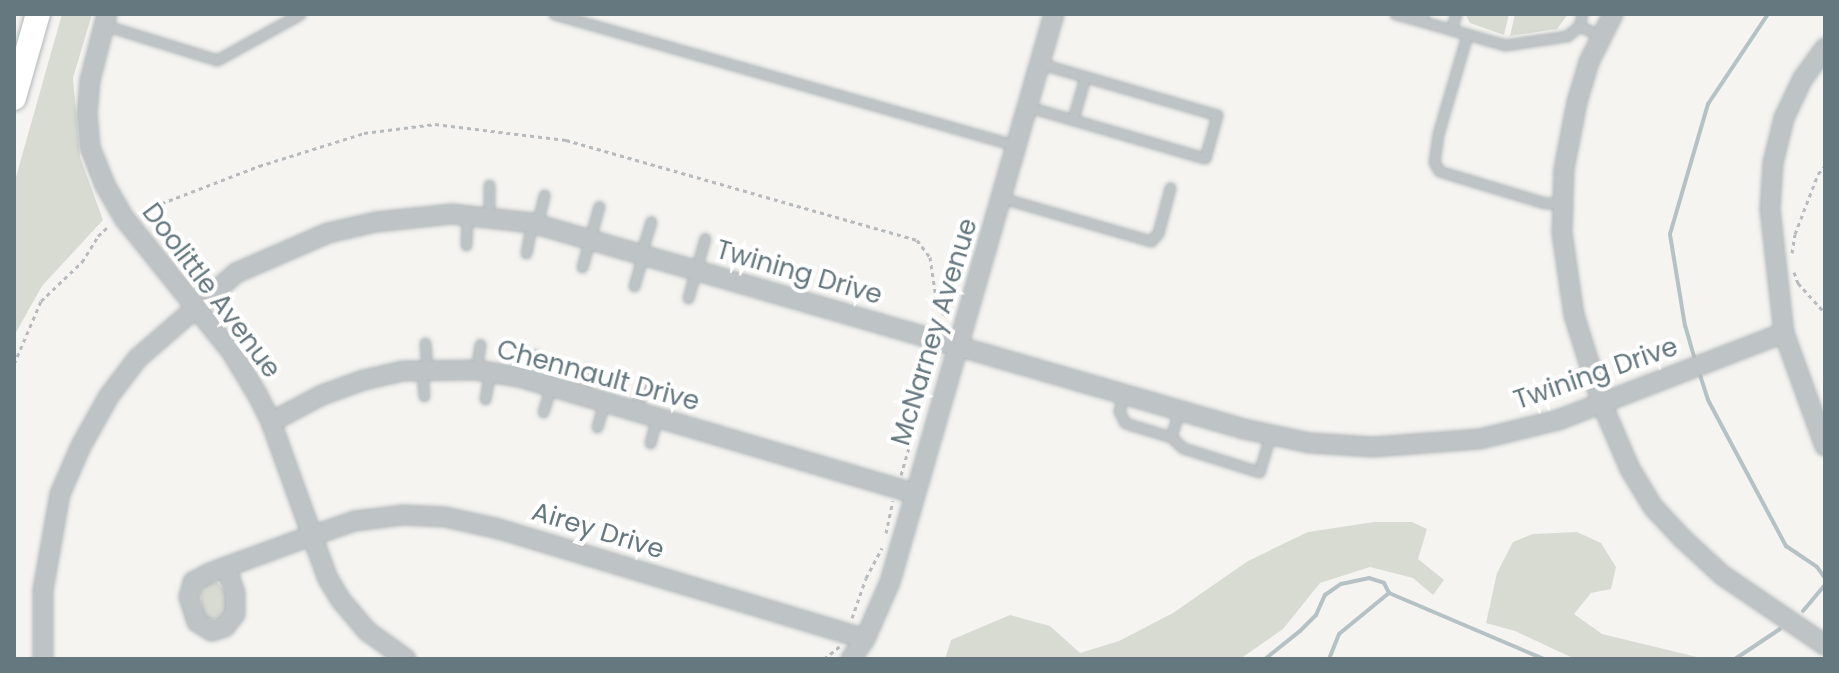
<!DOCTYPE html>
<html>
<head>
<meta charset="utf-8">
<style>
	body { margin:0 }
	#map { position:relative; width:1839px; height:673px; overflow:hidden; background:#f5f4f1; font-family:Poppins,sans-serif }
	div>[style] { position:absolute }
	.green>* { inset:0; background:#d7dbd2 }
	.stream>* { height:4px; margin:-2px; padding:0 2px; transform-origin:2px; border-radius:2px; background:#b5c2c5 }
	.path>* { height:3px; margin-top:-1.5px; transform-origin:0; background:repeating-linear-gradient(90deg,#b8bbbd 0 4px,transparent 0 8px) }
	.roads { filter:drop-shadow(0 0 2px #b0b7b9) drop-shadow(0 0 2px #b0b7b9) }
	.lane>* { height:9px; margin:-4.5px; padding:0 4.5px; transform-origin:4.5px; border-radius:4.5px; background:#bec3c5 }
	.street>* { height:18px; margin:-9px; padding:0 9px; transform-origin:9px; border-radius:9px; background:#bec3c5 }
	.secondary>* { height:24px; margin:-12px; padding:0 12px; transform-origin:12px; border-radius:12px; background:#fff }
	span { translate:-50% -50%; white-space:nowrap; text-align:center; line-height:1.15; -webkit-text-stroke:8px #fff; paint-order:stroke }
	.street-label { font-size:26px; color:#657880 }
	.frame { position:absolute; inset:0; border:16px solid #657880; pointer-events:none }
</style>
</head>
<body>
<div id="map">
	<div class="green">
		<i style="clip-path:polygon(62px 14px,92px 14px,73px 78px,80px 157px,103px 220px,42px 286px,14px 336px,14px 184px)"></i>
		<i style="clip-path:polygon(1465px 14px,1509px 14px,1504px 35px,1470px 23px)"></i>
		<i style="clip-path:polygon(1515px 14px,1568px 14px,1557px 29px,1510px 36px)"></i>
		<i style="clip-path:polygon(1374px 522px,1412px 522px,1427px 529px,1418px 559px,1444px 580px,1433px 595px,1413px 578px,1370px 567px,1320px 583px,1283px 629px,1240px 659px,945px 659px,951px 640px,1010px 615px,1050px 626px,1080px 653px,1119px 641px,1173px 613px,1248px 561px,1308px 532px)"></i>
		<i style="clip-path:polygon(1577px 532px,1601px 543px,1616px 567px,1611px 589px,1591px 593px,1574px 614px,1602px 634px,1701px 658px,1575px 659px,1515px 631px,1486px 623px,1497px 573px,1513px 542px,1533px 534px)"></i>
		<i style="clip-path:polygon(208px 581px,217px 582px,227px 594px,229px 614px,221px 619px,207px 619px,203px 613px,200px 592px)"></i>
	</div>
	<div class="stream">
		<i style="left:1695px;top:360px;width:35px;rotate:-106deg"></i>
		<i style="left:1685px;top:326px;width:93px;rotate:-99.3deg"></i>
		<i style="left:1670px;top:234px;width:135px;rotate:-73.7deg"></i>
		<i style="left:1708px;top:104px;width:108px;rotate:-56.3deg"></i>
		<i style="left:1699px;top:372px;width:29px;rotate:72deg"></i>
		<i style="left:1708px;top:400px;width:166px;rotate:61.9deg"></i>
		<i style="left:1786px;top:546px;width:37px;rotate:34deg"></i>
		<i style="left:1817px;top:567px;width:14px;rotate:54deg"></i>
		<i style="left:1389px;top:593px;width:168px;rotate:23.1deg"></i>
		<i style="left:1803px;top:611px;width:34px;rotate:-50deg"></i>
		<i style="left:1265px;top:659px;width:45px;rotate:-38.7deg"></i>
		<i style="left:1300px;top:631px;width:23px;rotate:-45deg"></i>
		<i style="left:1316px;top:615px;width:22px;rotate:-66deg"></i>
		<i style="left:1325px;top:595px;width:19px;rotate:-35deg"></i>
		<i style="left:1341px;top:584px;width:29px;rotate:-12deg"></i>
		<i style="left:1369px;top:578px;width:16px;rotate:18deg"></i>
		<i style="left:1384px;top:583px;width:11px;rotate:63deg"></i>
		<i style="left:1329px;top:659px;width:27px;rotate:-68deg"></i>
		<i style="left:1339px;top:634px;width:65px;rotate:-39.4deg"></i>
		<i style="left:1735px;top:659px;width:54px;rotate:-33.7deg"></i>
	</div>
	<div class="path">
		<i style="left:139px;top:212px;width:129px;rotate:-21deg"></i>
		<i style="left:259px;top:166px;width:110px;rotate:-17.4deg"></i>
		<i style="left:364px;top:133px;width:72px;rotate:-7.2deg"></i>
		<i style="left:435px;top:124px;width:132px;rotate:7deg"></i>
		<i style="left:566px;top:140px;width:365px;rotate:15.9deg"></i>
		<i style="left:917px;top:240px;width:21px;rotate:53deg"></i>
		<i style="left:930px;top:257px;width:49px;rotate:81.7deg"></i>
		<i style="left:937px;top:305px;width:14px;rotate:54deg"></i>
		<i style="left:1792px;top:253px;width:19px;rotate:-81deg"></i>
		<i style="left:1795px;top:234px;width:64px;rotate:-69deg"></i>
		<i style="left:1818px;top:174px;width:11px;rotate:-49deg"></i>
		<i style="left:1794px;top:272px;width:12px;rotate:70deg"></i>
		<i style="left:1798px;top:283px;width:40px;rotate:48deg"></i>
		<i style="left:14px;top:364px;width:69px;rotate:-66.8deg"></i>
		<i style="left:41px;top:301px;width:57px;rotate:-43.6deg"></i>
		<i style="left:82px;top:262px;width:31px;rotate:-58deg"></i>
		<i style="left:98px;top:236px;width:16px;rotate:-43deg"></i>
		<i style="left:901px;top:475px;width:122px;rotate:-73.8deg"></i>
		<i style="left:886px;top:533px;width:33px;rotate:-78deg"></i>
		<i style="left:852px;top:618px;width:42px;rotate:-70.7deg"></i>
		<i style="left:866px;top:578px;width:34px;rotate:-62deg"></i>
		<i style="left:824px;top:659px;width:21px;rotate:-39deg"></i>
	</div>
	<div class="roads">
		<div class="lane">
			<i style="left:554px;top:14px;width:482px;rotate:15.9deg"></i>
			<i style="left:1395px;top:14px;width:27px;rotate:15deg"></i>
			<i style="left:1421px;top:21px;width:7px;rotate:-74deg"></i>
			<i style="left:1421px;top:21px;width:87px;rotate:15.9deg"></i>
			<i style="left:1505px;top:45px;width:63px;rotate:-8.3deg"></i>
			<i style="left:1567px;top:36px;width:16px;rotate:-40deg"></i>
			<i style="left:1579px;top:26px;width:12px;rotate:-76deg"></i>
			<i style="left:104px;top:25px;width:118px;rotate:17.2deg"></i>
			<i style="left:217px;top:60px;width:95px;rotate:-29deg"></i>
			<i style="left:1579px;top:26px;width:24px;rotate:24deg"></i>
			<i style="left:1451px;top:30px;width:17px;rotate:-73deg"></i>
			<i style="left:1467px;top:35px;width:103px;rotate:106.3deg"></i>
			<i style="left:1438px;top:134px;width:28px;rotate:98deg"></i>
			<i style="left:1434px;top:162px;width:10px;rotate:61deg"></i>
			<i style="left:1439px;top:171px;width:111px;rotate:16.8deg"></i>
			<i style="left:1545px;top:203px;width:18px"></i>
			<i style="left:1029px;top:107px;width:183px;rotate:16.2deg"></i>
			<i style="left:1205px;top:158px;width:45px;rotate:-74.4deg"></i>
			<i style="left:1217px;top:115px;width:183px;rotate:-163.8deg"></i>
			<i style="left:1073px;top:119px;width:44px;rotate:-74.1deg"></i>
			<i style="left:1002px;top:198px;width:155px;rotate:16.1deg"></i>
			<i style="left:1151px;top:241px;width:11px;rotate:-49deg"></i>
			<i style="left:1158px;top:233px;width:47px;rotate:-75.1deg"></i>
			<i style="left:489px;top:216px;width:31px;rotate:-90deg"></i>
			<i style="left:537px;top:224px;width:30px;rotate:-76deg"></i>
			<i style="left:466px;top:245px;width:31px;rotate:-88deg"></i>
			<i style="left:526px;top:253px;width:31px;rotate:-79deg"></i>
			<i style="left:641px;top:254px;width:34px;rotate:-73deg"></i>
			<i style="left:582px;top:267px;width:63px;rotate:-74.4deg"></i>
			<i style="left:634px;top:286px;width:33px;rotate:-74deg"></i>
			<i style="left:688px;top:298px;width:62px;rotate:-74.2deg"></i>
			<i style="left:425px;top:343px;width:26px;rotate:86deg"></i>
			<i style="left:422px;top:369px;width:27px;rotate:86deg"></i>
			<i style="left:476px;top:370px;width:26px;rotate:-81deg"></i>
			<i style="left:527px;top:380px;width:26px;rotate:-74deg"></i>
			<i style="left:1124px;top:393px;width:19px;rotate:106deg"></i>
			<i style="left:1119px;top:411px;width:13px;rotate:63deg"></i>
			<i style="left:1125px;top:423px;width:48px;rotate:16.9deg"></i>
			<i style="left:1171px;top:437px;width:28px;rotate:-73deg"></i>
			<i style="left:580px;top:395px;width:27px;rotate:-73deg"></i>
			<i style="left:485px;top:399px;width:27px;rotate:-80deg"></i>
			<i style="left:635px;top:411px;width:27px;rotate:-73deg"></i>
			<i style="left:543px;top:412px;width:27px;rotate:-73deg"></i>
			<i style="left:597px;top:427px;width:26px;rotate:-74deg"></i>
			<i style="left:1171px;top:437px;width:16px;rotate:43deg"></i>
			<i style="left:1183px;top:448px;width:80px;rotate:17.5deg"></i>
			<i style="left:1259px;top:472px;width:39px;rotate:-73deg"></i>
			<i style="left:650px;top:443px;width:27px;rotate:-75deg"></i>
		</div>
		<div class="street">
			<i style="left:107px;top:14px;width:68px;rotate:104.4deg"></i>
			<i style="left:90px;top:80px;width:33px;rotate:95deg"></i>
			<i style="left:87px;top:113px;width:34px;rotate:85deg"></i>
			<i style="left:90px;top:147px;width:41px;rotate:68.5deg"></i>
			<i style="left:105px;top:185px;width:38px;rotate:60deg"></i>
			<i style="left:124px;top:218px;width:171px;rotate:51.2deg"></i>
			<i style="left:231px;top:351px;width:50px;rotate:58.8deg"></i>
			<i style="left:257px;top:394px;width:31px;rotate:63deg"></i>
			<i style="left:271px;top:422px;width:165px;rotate:70.1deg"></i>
			<i style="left:327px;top:577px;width:26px;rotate:59deg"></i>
			<i style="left:340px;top:599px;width:42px;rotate:49.8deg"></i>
			<i style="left:367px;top:631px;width:48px;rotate:35.7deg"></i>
			<i style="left:1613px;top:14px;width:54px;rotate:116.6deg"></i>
			<i style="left:1589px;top:62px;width:42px;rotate:106.7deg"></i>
			<i style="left:1577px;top:102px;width:68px;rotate:101deg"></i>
			<i style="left:1564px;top:169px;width:34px;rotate:92deg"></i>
			<i style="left:1563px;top:203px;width:30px;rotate:92deg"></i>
			<i style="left:1562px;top:233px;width:83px;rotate:81.7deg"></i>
			<i style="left:1574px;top:315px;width:93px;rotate:72.5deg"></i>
			<i style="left:1602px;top:404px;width:71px;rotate:66.7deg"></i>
			<i style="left:1630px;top:469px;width:44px;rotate:58.8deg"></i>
			<i style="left:1653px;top:507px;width:44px;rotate:46.8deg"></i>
			<i style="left:1683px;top:539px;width:53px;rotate:42.7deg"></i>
			<i style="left:1722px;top:575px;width:125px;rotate:34.2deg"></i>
			<i style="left:1825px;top:48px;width:37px;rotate:126deg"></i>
			<i style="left:1803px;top:78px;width:44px;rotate:115.4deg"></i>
			<i style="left:1784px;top:118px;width:46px;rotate:103.7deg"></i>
			<i style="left:1773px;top:163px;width:46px;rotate:93.7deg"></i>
			<i style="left:1770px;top:209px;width:125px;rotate:83.6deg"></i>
			<i style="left:1784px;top:333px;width:120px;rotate:70.1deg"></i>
			<i style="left:271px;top:422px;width:58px;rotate:-27.9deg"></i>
			<i style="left:322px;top:395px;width:45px;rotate:-19.7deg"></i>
			<i style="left:364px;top:380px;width:39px;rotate:-13deg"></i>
			<i style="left:402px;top:371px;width:74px;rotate:-0.8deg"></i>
			<i style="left:476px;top:370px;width:44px;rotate:9.2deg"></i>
			<i style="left:519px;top:377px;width:412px;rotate:16.4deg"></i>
			<i style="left:226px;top:567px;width:28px;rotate:71deg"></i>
			<i style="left:235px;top:593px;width:21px;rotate:90deg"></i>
			<i style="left:235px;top:614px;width:16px;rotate:128deg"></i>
			<i style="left:225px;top:627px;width:14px;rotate:163deg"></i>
			<i style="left:212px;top:631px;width:17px;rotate:-149deg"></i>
			<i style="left:197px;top:622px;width:26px;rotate:-108deg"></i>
			<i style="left:189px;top:597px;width:16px;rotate:-75deg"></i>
			<i style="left:193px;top:582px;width:19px;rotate:-28deg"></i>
			<i style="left:210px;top:573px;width:17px;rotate:-21deg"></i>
			<i style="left:226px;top:567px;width:72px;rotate:-20.2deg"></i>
			<i style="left:294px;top:542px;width:65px;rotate:-19deg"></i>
			<i style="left:355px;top:521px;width:48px;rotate:-7.1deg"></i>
			<i style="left:403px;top:515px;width:42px;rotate:2.7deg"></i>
			<i style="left:445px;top:517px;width:55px;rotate:12.5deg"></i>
			<i style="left:499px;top:529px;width:382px;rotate:16.7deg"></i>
			<i style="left:43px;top:659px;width:69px;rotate:-90deg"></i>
			<i style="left:43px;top:590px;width:97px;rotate:-80deg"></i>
			<i style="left:60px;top:494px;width:52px;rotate:-66.4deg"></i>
			<i style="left:81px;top:446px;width:57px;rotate:-60.8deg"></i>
			<i style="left:109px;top:396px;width:48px;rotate:-52.7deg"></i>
			<i style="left:138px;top:358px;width:130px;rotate:-40.9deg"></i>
			<i style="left:236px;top:273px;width:100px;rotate:-23.5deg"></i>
			<i style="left:328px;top:233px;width:49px;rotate:-12.9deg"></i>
			<i style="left:376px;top:222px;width:76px;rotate:-6deg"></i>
			<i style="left:452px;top:214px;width:81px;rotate:6.4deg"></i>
			<i style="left:532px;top:223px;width:741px;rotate:16.14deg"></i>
			<i style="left:1244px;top:429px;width:67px;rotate:12deg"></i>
			<i style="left:1310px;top:443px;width:63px;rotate:3.6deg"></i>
			<i style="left:1373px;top:447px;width:107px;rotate:-4.3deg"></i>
			<i style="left:1480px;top:439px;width:80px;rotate:-13.7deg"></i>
			<i style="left:1558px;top:420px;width:242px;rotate:-21.1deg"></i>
			<i style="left:851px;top:659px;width:24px;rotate:-55deg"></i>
			<i style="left:865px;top:639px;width:62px;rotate:-66.3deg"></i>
			<i style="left:890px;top:582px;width:591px;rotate:-73.89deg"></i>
		</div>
		<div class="secondary">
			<i style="left:14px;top:98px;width:87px;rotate:-74.1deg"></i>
		</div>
	</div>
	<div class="street-label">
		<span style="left:799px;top:273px;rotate:16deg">Twining Drive</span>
		<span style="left:211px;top:291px;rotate:53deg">Doolittle Avenue</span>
		<span style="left:935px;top:332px;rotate:-73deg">McNarney Avenue</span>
		<span style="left:1596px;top:374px;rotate:-19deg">Twining Drive</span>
		<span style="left:598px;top:376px;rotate:15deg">Chennault Drive</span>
		<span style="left:598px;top:531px;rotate:17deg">Airey Drive</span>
	</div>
	<div class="frame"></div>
</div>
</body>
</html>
